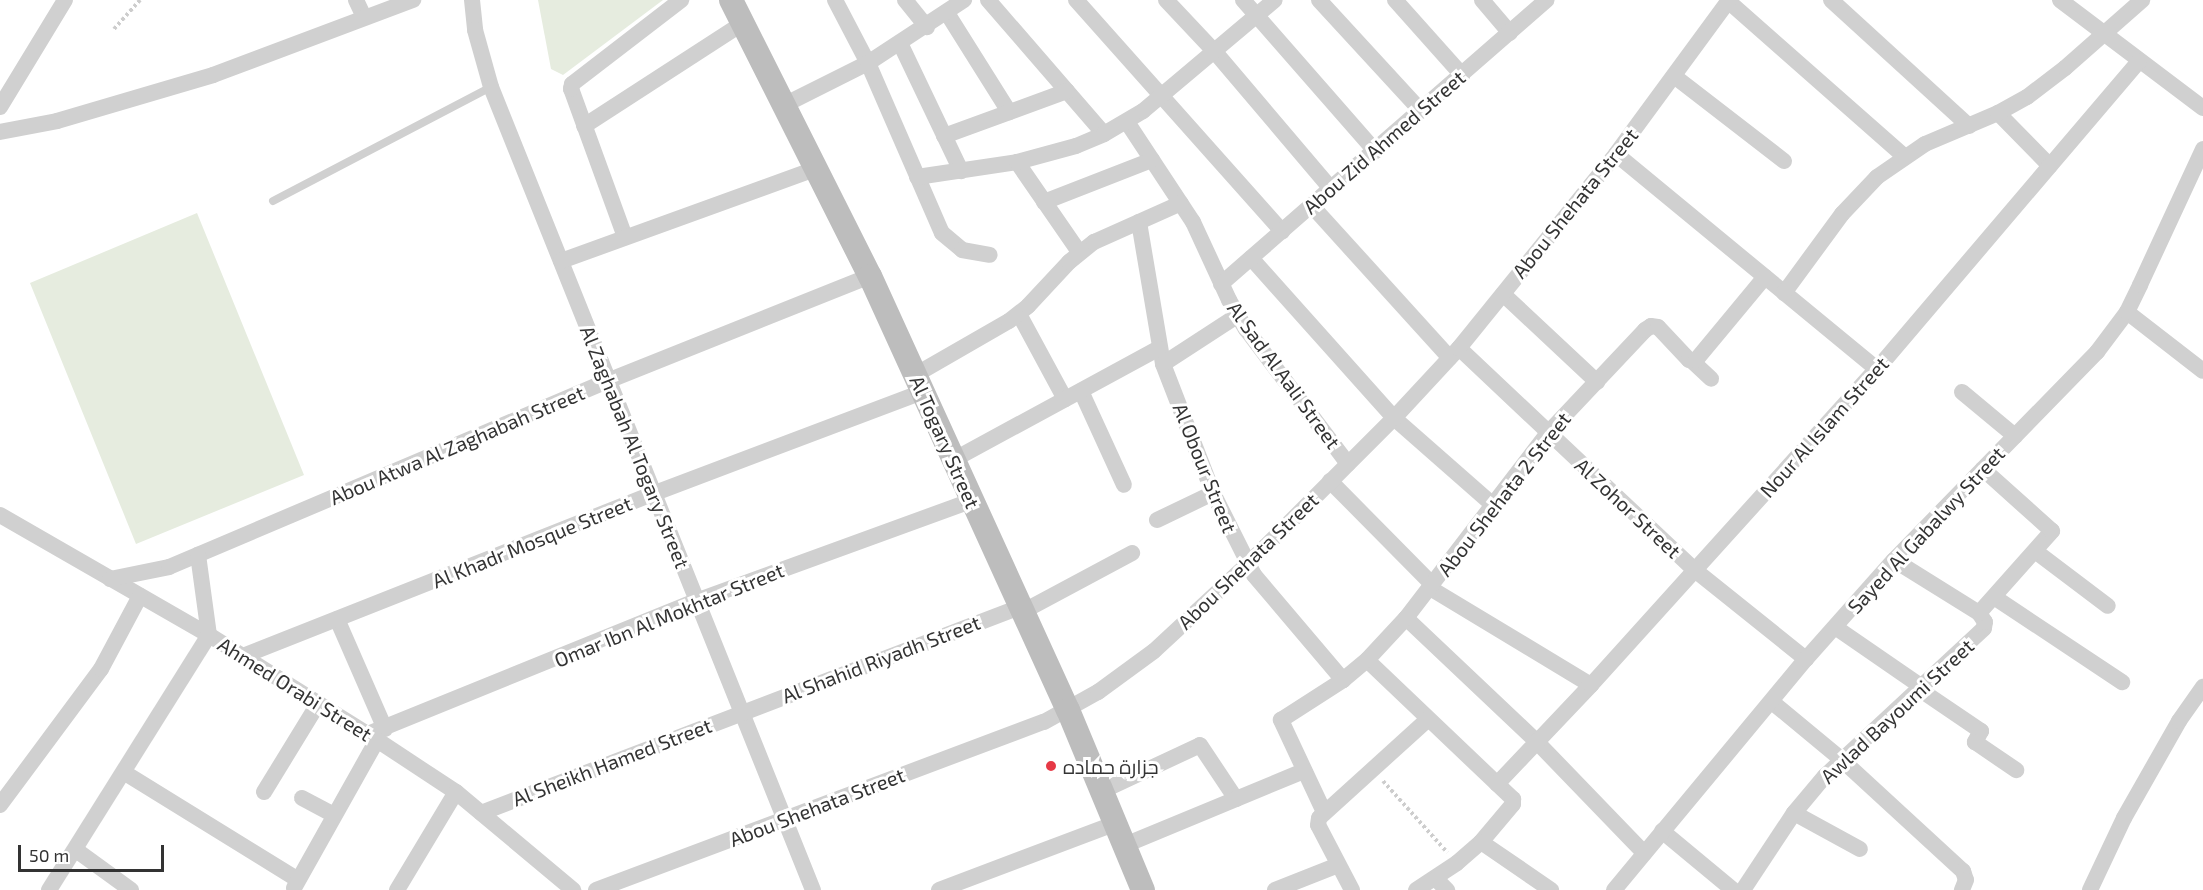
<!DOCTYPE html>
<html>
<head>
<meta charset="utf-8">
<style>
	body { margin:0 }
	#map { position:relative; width:2203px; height:890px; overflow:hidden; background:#fff; font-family:"Exo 2",Cairo,sans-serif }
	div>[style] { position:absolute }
	.green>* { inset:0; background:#e6ecdf }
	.path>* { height:4px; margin-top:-2px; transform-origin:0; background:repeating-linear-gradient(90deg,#cdcdcd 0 3px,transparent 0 6px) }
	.lane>* { height:8px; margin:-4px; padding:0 4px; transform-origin:4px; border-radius:4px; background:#d0d0d0 }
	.street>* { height:16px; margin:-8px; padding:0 8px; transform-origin:8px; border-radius:8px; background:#d0d0d0 }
	.secondary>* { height:24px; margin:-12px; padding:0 12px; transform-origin:12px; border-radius:12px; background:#bdbdbd }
	.dots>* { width:16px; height:16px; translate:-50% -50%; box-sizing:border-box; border:3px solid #fff; border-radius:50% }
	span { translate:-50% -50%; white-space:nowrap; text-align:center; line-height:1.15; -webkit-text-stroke:6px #fff; paint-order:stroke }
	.street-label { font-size:20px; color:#333 }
	.poi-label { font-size:20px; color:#333 }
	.left { translate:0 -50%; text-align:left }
	.scale { position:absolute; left:18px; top:845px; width:146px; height:27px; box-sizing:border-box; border:3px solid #333; border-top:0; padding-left:8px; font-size:18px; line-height:21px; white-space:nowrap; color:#333; -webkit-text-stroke:4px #fff; paint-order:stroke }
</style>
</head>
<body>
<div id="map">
	<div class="green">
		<i style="clip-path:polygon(538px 0,663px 0,563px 75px,551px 69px)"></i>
		<i style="clip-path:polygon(197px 213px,304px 475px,136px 544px,30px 283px)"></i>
	</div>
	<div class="path">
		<i style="left:114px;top:29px;width:39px;rotate:-48deg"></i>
		<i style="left:1383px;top:781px;width:96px;rotate:48deg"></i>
	</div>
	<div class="lane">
		<i style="left:273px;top:201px;width:246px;rotate:-27.6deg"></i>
	</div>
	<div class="street">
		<i style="left:356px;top:0;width:19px;rotate:65deg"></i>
		<i style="left:472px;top:0;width:30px;rotate:84deg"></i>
		<i style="left:475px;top:30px;width:59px;rotate:74.3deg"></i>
		<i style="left:491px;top:87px;width:865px;rotate:68.15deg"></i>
		<i style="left:835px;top:0;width:71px;rotate:62.4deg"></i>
		<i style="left:868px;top:63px;width:185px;rotate:66.5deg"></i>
		<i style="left:942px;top:233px;width:26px;rotate:40deg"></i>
		<i style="left:962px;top:250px;width:28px;rotate:10deg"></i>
		<i style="left:905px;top:0;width:35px;rotate:51deg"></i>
		<i style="left:988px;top:0;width:177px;rotate:49.1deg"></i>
		<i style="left:1076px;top:0;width:310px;rotate:48.3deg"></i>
		<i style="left:1166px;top:0;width:71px;rotate:46.7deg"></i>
		<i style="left:1215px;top:52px;width:180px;rotate:49.7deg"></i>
		<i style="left:1243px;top:0;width:201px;rotate:48.8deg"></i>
		<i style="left:1319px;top:0;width:151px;rotate:47.4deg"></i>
		<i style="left:1395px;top:0;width:101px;rotate:48.2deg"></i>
		<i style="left:1482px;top:0;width:43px;rotate:49.7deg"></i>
		<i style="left:1831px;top:0;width:187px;rotate:42.4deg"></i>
		<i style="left:2060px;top:0;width:179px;rotate:37.1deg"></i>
		<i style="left:1728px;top:1px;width:236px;rotate:41.4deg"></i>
		<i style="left:947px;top:13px;width:117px;rotate:57.9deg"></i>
		<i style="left:900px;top:43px;width:142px;rotate:64.5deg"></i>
		<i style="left:1674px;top:76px;width:139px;rotate:37.7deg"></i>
		<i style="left:784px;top:105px;width:94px;rotate:-26.6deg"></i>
		<i style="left:868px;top:63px;width:115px;rotate:-33.3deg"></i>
		<i style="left:0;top:107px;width:125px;rotate:-58.7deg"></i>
		<i style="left:1998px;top:113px;width:74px;rotate:45.5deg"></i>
		<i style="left:1127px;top:122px;width:120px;rotate:56.6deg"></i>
		<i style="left:1193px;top:222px;width:86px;rotate:65.2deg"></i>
		<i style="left:1229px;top:300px;width:34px;rotate:60deg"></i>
		<i style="left:1246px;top:329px;width:169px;rotate:52.9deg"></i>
		<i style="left:584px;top:126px;width:189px;rotate:-32.9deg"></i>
		<i style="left:0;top:132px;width:58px;rotate:-10.9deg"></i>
		<i style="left:57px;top:121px;width:163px;rotate:-16.4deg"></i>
		<i style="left:213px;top:75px;width:214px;rotate:-20.6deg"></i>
		<i style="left:944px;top:136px;width:131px;rotate:-20.1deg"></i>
		<i style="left:1616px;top:154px;width:338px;rotate:39.5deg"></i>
		<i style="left:1017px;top:162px;width:109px;rotate:55.4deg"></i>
		<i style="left:917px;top:177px;width:101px;rotate:-8.5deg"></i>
		<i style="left:1017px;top:162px;width:61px;rotate:-15.2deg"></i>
		<i style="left:1076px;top:146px;width:30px;rotate:-23deg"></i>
		<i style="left:1104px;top:134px;width:45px;rotate:-30.5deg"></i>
		<i style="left:1143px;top:111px;width:172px;rotate:-40.1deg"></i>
		<i style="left:1044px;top:202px;width:116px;rotate:-21.3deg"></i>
		<i style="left:1312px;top:206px;width:205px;rotate:47.8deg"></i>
		<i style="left:1139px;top:222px;width:144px;rotate:80.4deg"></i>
		<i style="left:1163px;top:364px;width:138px;rotate:68.8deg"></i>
		<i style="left:1213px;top:493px;width:92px;rotate:63.4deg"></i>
		<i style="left:1254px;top:575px;width:138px;rotate:49.7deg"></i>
		<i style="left:625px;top:237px;width:158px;rotate:-110deg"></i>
		<i style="left:571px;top:89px;width:5px;rotate:-79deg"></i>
		<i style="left:572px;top:84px;width:138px;rotate:-37.6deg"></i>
		<i style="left:1251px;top:258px;width:215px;rotate:48.2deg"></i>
		<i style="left:1394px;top:418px;width:133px;rotate:41.3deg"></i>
		<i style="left:561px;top:261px;width:270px;rotate:-19.9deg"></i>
		<i style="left:1221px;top:284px;width:432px;rotate:-41.1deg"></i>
		<i style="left:1784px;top:293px;width:98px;rotate:-53.7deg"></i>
		<i style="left:1842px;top:214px;width:51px;rotate:-46.6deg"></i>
		<i style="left:1877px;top:177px;width:58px;rotate:-34.5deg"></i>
		<i style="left:1925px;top:144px;width:79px;rotate:-23deg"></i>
		<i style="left:1998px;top:113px;width:33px;rotate:-29deg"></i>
		<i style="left:2027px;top:97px;width:48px;rotate:-37.3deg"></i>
		<i style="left:2065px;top:68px;width:103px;rotate:-41.4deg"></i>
		<i style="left:1503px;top:294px;width:129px;rotate:43.1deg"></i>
		<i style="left:2127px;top:312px;width:96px;rotate:37.8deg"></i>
		<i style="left:1019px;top:314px;width:97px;rotate:61.6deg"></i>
		<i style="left:1459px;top:348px;width:325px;rotate:43.3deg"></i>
		<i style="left:1696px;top:571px;width:141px;rotate:38.7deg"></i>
		<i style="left:1692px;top:361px;width:26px;rotate:43deg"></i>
		<i style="left:1163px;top:364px;width:88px;rotate:-33deg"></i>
		<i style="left:915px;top:375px;width:108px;rotate:-29.9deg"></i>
		<i style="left:1009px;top:321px;width:24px;rotate:-38deg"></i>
		<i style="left:1028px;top:306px;width:60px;rotate:-47deg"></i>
		<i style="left:1069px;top:262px;width:32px;rotate:-39deg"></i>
		<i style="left:1094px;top:242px;width:95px;rotate:-24.1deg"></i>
		<i style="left:1081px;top:391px;width:103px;rotate:65.4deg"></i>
		<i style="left:1962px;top:392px;width:69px;rotate:39.7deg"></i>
		<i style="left:953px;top:460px;width:234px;rotate:-28.5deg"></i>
		<i style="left:1330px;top:481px;width:146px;rotate:45.3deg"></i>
		<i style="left:0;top:515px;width:241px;rotate:29.9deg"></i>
		<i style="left:209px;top:635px;width:198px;rotate:32deg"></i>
		<i style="left:377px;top:740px;width:95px;rotate:33.4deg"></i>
		<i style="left:456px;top:792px;width:153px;rotate:39.9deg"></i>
		<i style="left:1157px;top:520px;width:62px;rotate:-25.7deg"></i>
		<i style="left:2035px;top:551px;width:91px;rotate:37deg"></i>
		<i style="left:110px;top:579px;width:60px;rotate:-11.5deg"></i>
		<i style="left:169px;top:567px;width:479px;rotate:-23deg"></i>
		<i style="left:610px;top:380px;width:280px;rotate:-21.8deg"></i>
		<i style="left:1430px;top:588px;width:188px;rotate:31.1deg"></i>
		<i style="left:1994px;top:597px;width:154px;rotate:33.6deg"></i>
		<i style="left:1022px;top:612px;width:125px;rotate:-28.2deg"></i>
		<i style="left:1979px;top:613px;width:110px;rotate:-48.3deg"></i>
		<i style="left:2052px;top:531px;width:93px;rotate:-138.1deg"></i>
		<i style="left:1406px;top:618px;width:179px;rotate:43.4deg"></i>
		<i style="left:1536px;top:741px;width:156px;rotate:46deg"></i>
		<i style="left:337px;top:619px;width:120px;rotate:66.4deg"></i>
		<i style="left:1835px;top:627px;width:106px;rotate:34.6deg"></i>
		<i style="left:243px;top:656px;width:443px;rotate:-21.6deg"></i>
		<i style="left:655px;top:493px;width:285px;rotate:-20.7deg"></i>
		<i style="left:1367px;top:660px;width:202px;rotate:43.6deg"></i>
		<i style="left:1513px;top:799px;width:5px;rotate:90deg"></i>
		<i style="left:1513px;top:804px;width:50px;rotate:130.1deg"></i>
		<i style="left:1481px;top:842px;width:32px;rotate:139deg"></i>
		<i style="left:1457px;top:863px;width:49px;rotate:146.6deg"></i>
		<i style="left:1919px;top:689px;width:75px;rotate:34.1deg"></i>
		<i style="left:1981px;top:731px;width:13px;rotate:119deg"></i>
		<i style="left:1975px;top:742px;width:50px;rotate:34.3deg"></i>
		<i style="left:1772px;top:702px;width:89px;rotate:39.6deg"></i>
		<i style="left:1841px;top:759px;width:166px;rotate:42.6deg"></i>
		<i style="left:1963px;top:871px;width:9px;rotate:72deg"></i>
		<i style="left:1966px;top:880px;width:11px;rotate:112deg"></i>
		<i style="left:368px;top:734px;width:354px;rotate:-22.1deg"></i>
		<i style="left:696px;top:601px;width:293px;rotate:-20deg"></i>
		<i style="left:125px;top:773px;width:203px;rotate:31.7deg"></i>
		<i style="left:1497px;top:784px;width:137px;rotate:-46.5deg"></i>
		<i style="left:1591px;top:685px;width:426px;rotate:-47.9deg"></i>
		<i style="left:1877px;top:369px;width:404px;rotate:-49.6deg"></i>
		<i style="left:1102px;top:791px;width:108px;rotate:-25.1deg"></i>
		<i style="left:1200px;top:745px;width:65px;rotate:56.3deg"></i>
		<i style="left:264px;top:792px;width:103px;rotate:-58.5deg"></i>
		<i style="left:302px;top:798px;width:36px;rotate:28deg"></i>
		<i style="left:0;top:805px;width:169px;rotate:-53.4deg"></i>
		<i style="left:101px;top:669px;width:83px;rotate:-61.9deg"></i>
		<i style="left:1324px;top:812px;width:102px;rotate:-115.1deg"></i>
		<i style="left:1281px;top:720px;width:74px;rotate:-32.8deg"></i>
		<i style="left:1343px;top:680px;width:31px;rotate:-40deg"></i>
		<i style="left:1367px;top:660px;width:57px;rotate:-47.1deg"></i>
		<i style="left:1406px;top:618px;width:232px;rotate:-52.5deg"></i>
		<i style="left:1547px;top:434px;width:143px;rotate:-46.7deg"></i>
		<i style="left:1645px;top:330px;width:7px;rotate:-34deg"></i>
		<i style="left:1651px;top:326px;width:7px;rotate:8deg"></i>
		<i style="left:1658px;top:327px;width:45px;rotate:46.8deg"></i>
		<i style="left:1689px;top:360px;width:7px"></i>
		<i style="left:1696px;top:360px;width:108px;rotate:-50.3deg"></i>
		<i style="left:481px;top:813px;width:577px;rotate:-20.92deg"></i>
		<i style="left:1794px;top:813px;width:75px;rotate:28.6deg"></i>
		<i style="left:1662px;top:831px;width:92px;rotate:39.7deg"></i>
		<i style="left:1481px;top:842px;width:85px;rotate:34.4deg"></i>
		<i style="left:1125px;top:845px;width:194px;rotate:-22.5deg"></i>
		<i style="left:76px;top:850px;width:68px;rotate:36deg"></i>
		<i style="left:1436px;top:879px;width:16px;rotate:45deg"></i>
		<i style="left:294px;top:888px;width:170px;rotate:-60.7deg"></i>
		<i style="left:49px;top:890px;width:301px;rotate:-57.9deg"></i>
		<i style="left:209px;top:635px;width:81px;rotate:-97.8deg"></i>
		<i style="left:397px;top:890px;width:114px;rotate:-59deg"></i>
		<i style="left:596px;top:890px;width:478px;rotate:-20.6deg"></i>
		<i style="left:1044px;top:722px;width:62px;rotate:-29.1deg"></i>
		<i style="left:1098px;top:692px;width:69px;rotate:-36.2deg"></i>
		<i style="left:1154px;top:651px;width:127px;rotate:-42.8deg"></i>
		<i style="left:1247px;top:565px;width:208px;rotate:-45deg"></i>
		<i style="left:1394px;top:418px;width:96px;rotate:-47.1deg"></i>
		<i style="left:1459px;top:348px;width:250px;rotate:-51deg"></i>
		<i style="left:1616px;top:154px;width:191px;rotate:-53.7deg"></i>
		<i style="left:939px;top:890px;width:189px;rotate:-20.7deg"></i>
		<i style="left:1275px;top:890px;width:68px;rotate:-21.6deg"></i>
		<i style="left:1352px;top:890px;width:73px;rotate:-117.6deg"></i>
		<i style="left:1318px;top:825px;width:7px;rotate:-82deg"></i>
		<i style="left:1319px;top:818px;width:147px;rotate:-42.2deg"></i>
		<i style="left:1614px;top:890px;width:300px;rotate:-50.3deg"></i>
		<i style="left:1806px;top:659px;width:132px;rotate:-48.4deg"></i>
		<i style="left:1894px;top:560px;width:291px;rotate:-45.7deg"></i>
		<i style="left:2097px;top:352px;width:50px;rotate:-53.1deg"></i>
		<i style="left:2127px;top:312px;width:30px;rotate:-64deg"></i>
		<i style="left:2140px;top:285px;width:150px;rotate:-65.1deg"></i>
		<i style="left:1743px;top:890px;width:92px;rotate:-56.5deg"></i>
		<i style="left:1794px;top:813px;width:48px;rotate:-50deg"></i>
		<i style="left:1825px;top:776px;width:217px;rotate:-42.9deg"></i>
		<i style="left:1984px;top:628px;width:6px;rotate:-81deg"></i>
		<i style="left:1985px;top:622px;width:11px;rotate:-124deg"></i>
		<i style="left:1979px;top:613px;width:100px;rotate:-148.1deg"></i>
		<i style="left:2090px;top:890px;width:80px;rotate:-64.7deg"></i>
		<i style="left:2124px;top:818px;width:112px;rotate:-60.4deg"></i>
		<i style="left:2179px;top:721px;width:42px;rotate:-54.8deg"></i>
	</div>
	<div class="secondary">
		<i style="left:731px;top:0;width:309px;rotate:63.3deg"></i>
		<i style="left:870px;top:276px;width:477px;rotate:65.5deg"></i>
		<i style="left:1068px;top:710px;width:195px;rotate:67.4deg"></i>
	</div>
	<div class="dots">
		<i style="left:1051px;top:766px;background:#e63946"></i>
	</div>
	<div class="street-label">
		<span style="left:1384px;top:142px;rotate:-41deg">Abou Zid Ahmed Street</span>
		<span style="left:1575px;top:203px;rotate:-51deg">Abou Shehata Street</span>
		<span style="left:1284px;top:375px;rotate:54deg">Al Sad Al Aali Street</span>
		<span style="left:1824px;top:427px;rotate:-48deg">Nour Al Islam Street</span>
		<span style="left:945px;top:442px;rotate:66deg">Al Togary Street</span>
		<span style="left:457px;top:445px;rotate:-23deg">Abou Atwa Al Zaghabah Street</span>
		<span style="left:635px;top:447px;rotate:68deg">Al Zaghabah Al Togary Street</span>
		<span style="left:1205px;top:468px;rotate:68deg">Al Obour Street</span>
		<span style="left:1504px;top:494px;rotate:-52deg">Abou Shehata 2 Street</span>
		<span style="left:1628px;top:508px;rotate:43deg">Al Zohor Street</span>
		<span style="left:1926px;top:530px;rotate:-47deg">Sayed Al Gabalwy Street</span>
		<span style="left:532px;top:542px;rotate:-22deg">Al Khadr Mosque Street</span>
		<span style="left:1248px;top:561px;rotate:-44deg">Abou Shehata Street</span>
		<span style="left:669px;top:615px;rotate:-22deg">Omar Ibn Al Mokhtar Street</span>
		<span style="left:881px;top:659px;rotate:-21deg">Al Shahid Riyadh Street</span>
		<span style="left:295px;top:689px;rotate:32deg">Ahmed Orabi Street</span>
		<span style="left:1897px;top:711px;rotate:-43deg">Awlad Bayoumi Street</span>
		<span style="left:612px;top:762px;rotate:-21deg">Al Sheikh Hamed Street</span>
		<span style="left:817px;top:807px;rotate:-21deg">Abou Shehata Street</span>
	</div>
	<div class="poi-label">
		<span class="left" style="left:1063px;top:766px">جزارة حماده</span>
	</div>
	<div class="scale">50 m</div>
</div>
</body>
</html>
